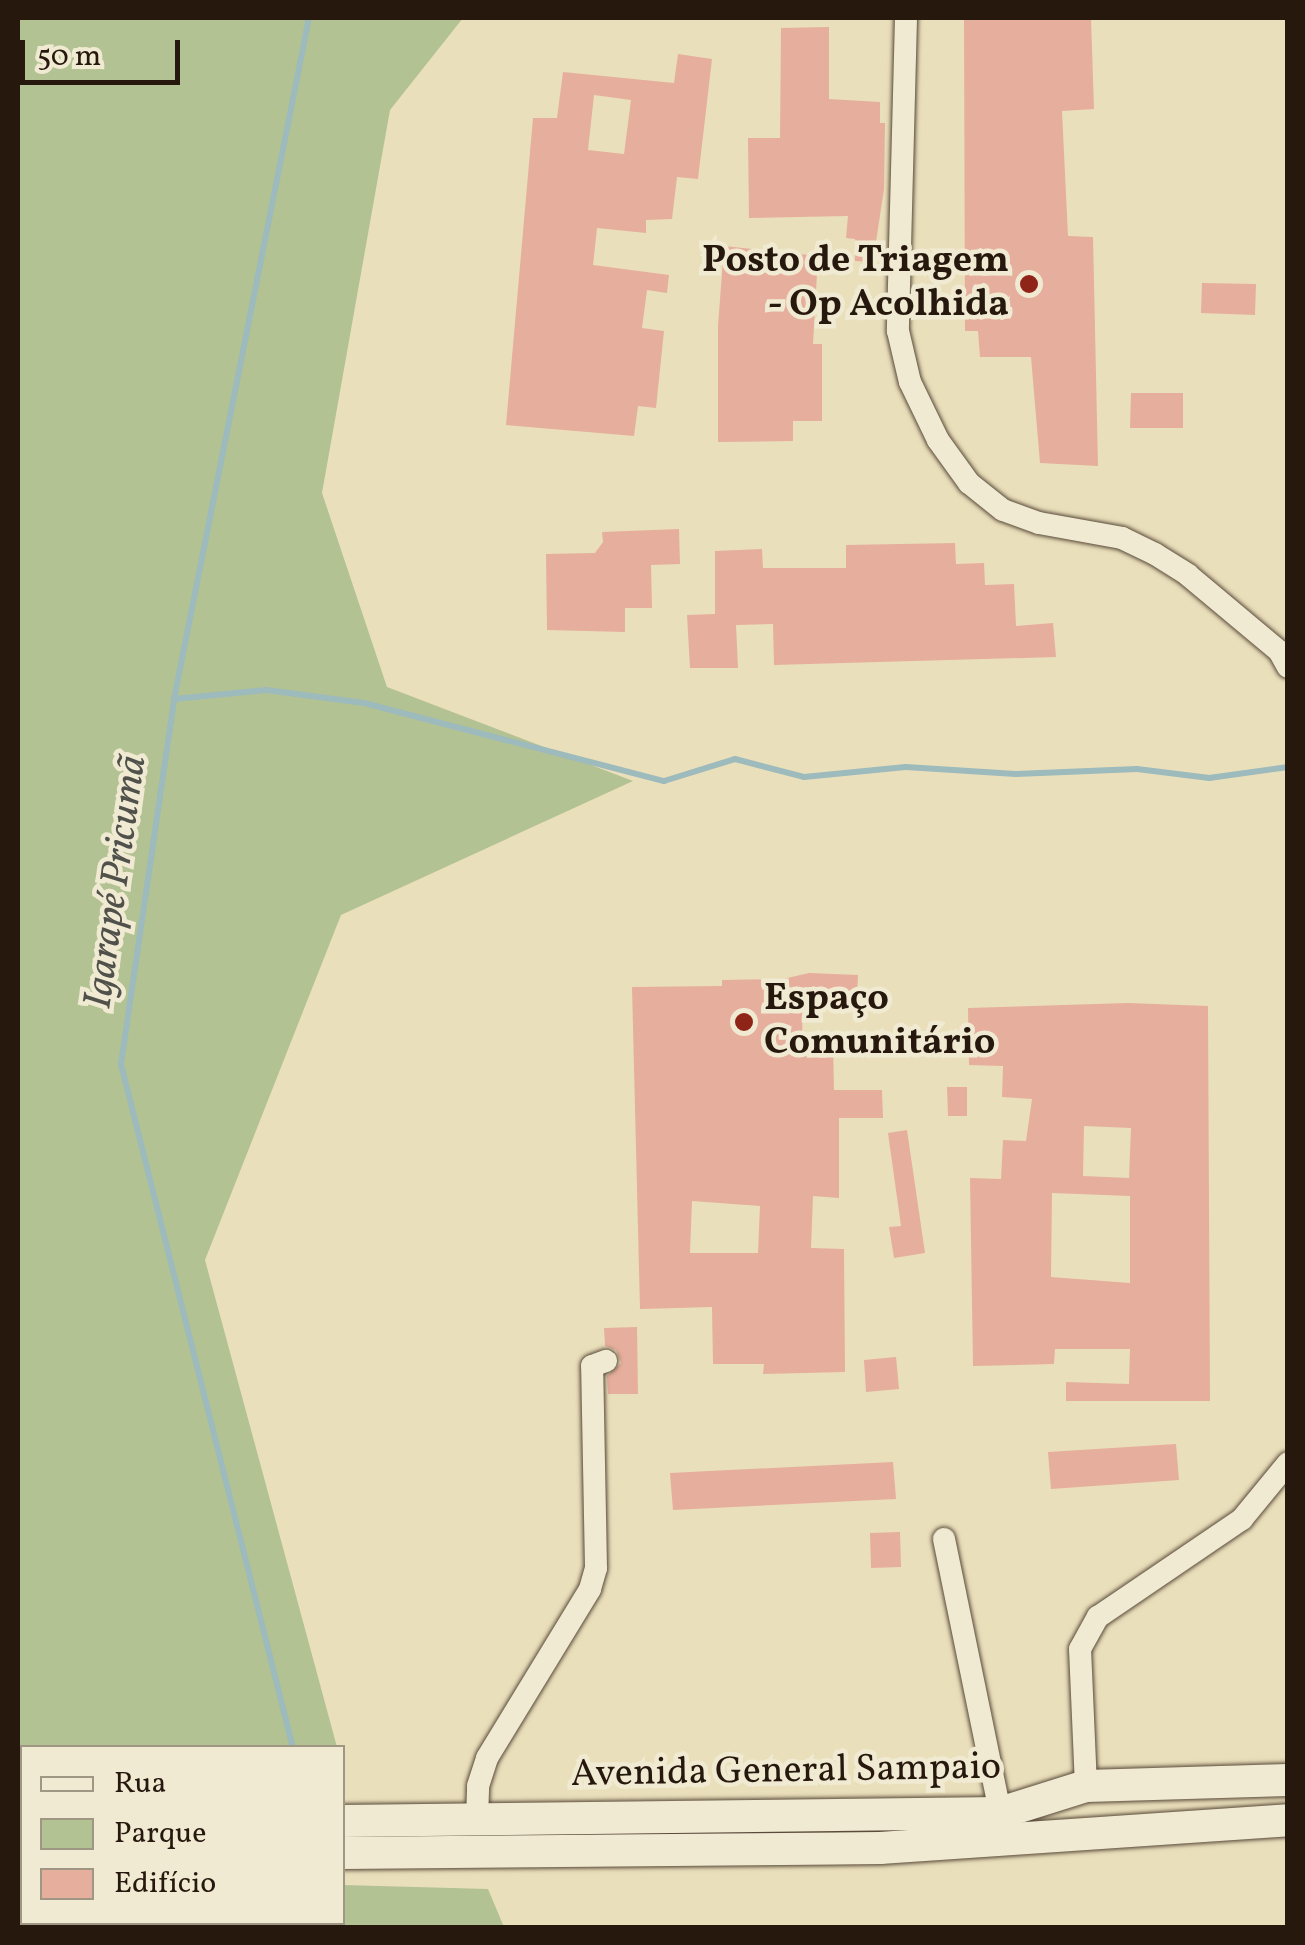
<!DOCTYPE html>
<html>
<head>
<meta charset="utf-8">
<style>
	body { margin:0 }
	#map { position:relative; width:1305px; height:1945px; overflow:hidden; background:#eadfbb; font-family:Vollkorn,serif }
	div>[style] { position:absolute }
	.green>* { inset:0; background:#b3c293 }
	.stream>* { height:6px; margin:-3px; padding:0 3px; transform-origin:3px; border-radius:3px; background:#9dbabc }
	.building>* { inset:0; background:#e6ae9c }
	.roads { filter:drop-shadow(0 0 2px #584a39) drop-shadow(0 0 2px #584a39) }
	.street>* { height:22px; margin:-11px; padding:0 11px; transform-origin:11px; border-radius:11px; background:#f1ead3 }
	.secondary>* { height:32px; margin:-16px; padding:0 16px; transform-origin:16px; border-radius:16px; background:#f1ead3 }
	.dots>* { width:28px; height:28px; translate:-50% -50%; box-sizing:border-box; border:5px solid #f1ead3; border-radius:50% }
	span { translate:-50% -50%; white-space:nowrap; text-align:center; line-height:1.15; -webkit-text-stroke:9px #f1ead3; paint-order:stroke }
	.poi-label { font-size:38px; color:#27180e; font-weight:700 }
	.right { translate:-100% -50%; text-align:right }
	.left { translate:0 -50%; text-align:left }
	.street-label { font-size:38px; color:#27180e }
	.water-label { font-size:40px; color:#50514b; font-style:italic }
	.frame { position:absolute; inset:0; border:20px solid #27180e; pointer-events:none }
	.legend { position:absolute; left:20px; top:1745px; width:325px; height:180px; box-sizing:border-box; background:#f1ead3; border:2px solid #a09684; margin:0; padding:12px 18px; list-style:none; font-size:30px; color:#27180e }
	.legend li { display:flex; align-items:center; gap:20px; height:50px }
	.legend b { width:50px; border:2px solid #a09684 }
	.scale { position:absolute; left:20px; top:40px; width:160px; height:45px; box-sizing:border-box; border:5px solid #27180e; border-top:0; padding-left:12px; font-size:30px; line-height:35px; white-space:nowrap; color:#27180e; -webkit-text-stroke:8px #f1ead3; paint-order:stroke }
</style>
</head>
<body>
<div id="map">
	<div class="green">
		<i style="clip-path:polygon(18px 18px,463px 18px,390px 110px,322px 493px,387px 687px,633px 781px,341px 915px,205px 1260px,337px 1747px,22px 1748px,22px 1774px,18px 1774px)"></i>
		<i style="clip-path:polygon(343px 1885px,488px 1889px,504px 1927px,251px 1928px,248px 1923px,342px 1922px)"></i>
	</div>
	<div class="stream">
		<i style="left:174px;top:699px;width:92px;rotate:-5.6deg"></i>
		<i style="left:266px;top:690px;width:99px;rotate:7.6deg"></i>
		<i style="left:364px;top:703px;width:310px;rotate:14.6deg"></i>
		<i style="left:664px;top:781px;width:74px;rotate:-17.2deg"></i>
		<i style="left:735px;top:759px;width:71px;rotate:14.6deg"></i>
		<i style="left:804px;top:777px;width:102px;rotate:-5.6deg"></i>
		<i style="left:906px;top:767px;width:110px;rotate:3.6deg"></i>
		<i style="left:1016px;top:774px;width:121px;rotate:-2.4deg"></i>
		<i style="left:1137px;top:769px;width:73px;rotate:7.1deg"></i>
		<i style="left:1209px;top:778px;width:80px;rotate:-7.9deg"></i>
		<i style="left:293px;top:1748px;width:705px;rotate:-104.12deg"></i>
		<i style="left:121px;top:1064px;width:369px;rotate:-81.7deg"></i>
		<i style="left:174px;top:699px;width:694px;rotate:-78.79deg"></i>
		<i style="left:341px;top:1922px;width:7px;rotate:63deg"></i>
	</div>
	<div class="building">
		<i style="clip-path:polygon(964px 18px,1091px 18px,1094px 109px,1062px 111px,1068px 236px,1093px 237px,1098px 466px,1040px 463px,1031px 357px,980px 357px,978px 331px,965px 331px)"></i>
		<i style="clip-path:polygon(829px 27px,829px 99px,880px 102px,880px 123px,885px 123px,884px 189px,873px 262px,855px 261px,855px 239px,846px 238px,848px 216px,749px 218px,748px 138px,780px 138px,781px 28px)"></i>
		<i style="clip-path:polygon(evenodd,678px 54px,712px 59px,698px 179px,677px 177px,672px 219px,646px 220px,646px 233px,597px 228px,593px 265px,669px 275px,667px 293px,647px 290px,642px 328px,664px 331px,656px 408px,638px 406px,634px 436px,506px 425px,533px 118px,557px 118px,563px 72px,674px 83px,678px 54px,594px 95px,631px 100px,624px 154px,588px 150px,594px 95px)"></i>
		<i style="clip-path:polygon(724px 246px,818px 256px,813px 344px,822px 344px,822px 421px,793px 421px,793px 441px,718px 442px,718px 326px)"></i>
		<i style="clip-path:polygon(1202px 283px,1256px 284px,1255px 315px,1201px 313px)"></i>
		<i style="clip-path:polygon(1131px 393px,1183px 393px,1183px 428px,1130px 428px)"></i>
		<i style="clip-path:polygon(679px 529px,680px 564px,651px 565px,652px 608px,625px 608px,625px 632px,547px 630px,546px 554px,595px 553px,603px 542px,602px 532px)"></i>
		<i style="clip-path:polygon(955px 543px,956px 564px,984px 563px,985px 585px,1014px 584px,1016px 626px,1053px 623px,1056px 657px,774px 665px,773px 624px,736px 625px,738px 668px,690px 668px,687px 615px,715px 614px,715px 551px,762px 549px,763px 568px,846px 568px,846px 545px)"></i>
		<i style="clip-path:polygon(evenodd,809px 973px,858px 975px,857px 995px,803px 992px,802px 1041px,833px 1043px,834px 1090px,882px 1090px,883px 1118px,839px 1118px,839px 1198px,813px 1196px,811px 1248px,844px 1249px,845px 1372px,763px 1374px,764px 1364px,713px 1364px,712px 1307px,640px 1309px,632px 987px,722px 986px,722px 980px,783px 979px,809px 973px,692px 1201px,760px 1206px,758px 1253px,690px 1253px,692px 1201px)"></i>
		<i style="clip-path:polygon(evenodd,1128px 1003px,1208px 1006px,1210px 1401px,1066px 1401px,1066px 1382px,1129px 1384px,1130px 1349px,1055px 1349px,1054px 1364px,973px 1366px,970px 1178px,1001px 1179px,1003px 1140px,1026px 1141px,1032px 1099px,1002px 1097px,1003px 1066px,969px 1065px,968px 1008px,1128px 1003px,1084px 1126px,1131px 1128px,1129px 1178px,1083px 1176px,1084px 1126px,1128px 1003px,1052px 1193px,1130px 1196px,1130px 1283px,1051px 1277px,1052px 1193px)"></i>
		<i style="clip-path:polygon(947px 1087px,967px 1087px,967px 1116px,948px 1116px)"></i>
		<i style="clip-path:polygon(907px 1130px,925px 1253px,894px 1258px,889px 1227px,901px 1226px,888px 1133px)"></i>
		<i style="clip-path:polygon(637px 1327px,638px 1394px,608px 1394px,607px 1376px,621px 1363px,616px 1350px,605px 1346px,604px 1328px)"></i>
		<i style="clip-path:polygon(896px 1357px,899px 1389px,866px 1392px,864px 1360px)"></i>
		<i style="clip-path:polygon(1176px 1444px,1179px 1480px,1051px 1489px,1048px 1452px)"></i>
		<i style="clip-path:polygon(893px 1462px,896px 1499px,673px 1510px,670px 1473px)"></i>
		<i style="clip-path:polygon(900px 1532px,901px 1567px,871px 1568px,870px 1533px)"></i>
	</div>
	<div class="roads">
		<div class="street">
			<i style="left:906px;top:18px;width:313px;rotate:91.5deg"></i>
			<i style="left:898px;top:331px;width:52px;rotate:76.8deg"></i>
			<i style="left:910px;top:382px;width:64px;rotate:64.2deg"></i>
			<i style="left:938px;top:440px;width:53px;rotate:54.2deg"></i>
			<i style="left:969px;top:483px;width:43px;rotate:38.5deg"></i>
			<i style="left:1003px;top:510px;width:38px;rotate:20deg"></i>
			<i style="left:1039px;top:523px;width:84px;rotate:10.2deg"></i>
			<i style="left:1122px;top:538px;width:37px;rotate:26deg"></i>
			<i style="left:1155px;top:554px;width:39px;rotate:32deg"></i>
			<i style="left:1188px;top:575px;width:119px;rotate:39.9deg"></i>
			<i style="left:1279px;top:651px;width:18px;rotate:61deg"></i>
			<i style="left:944px;top:1539px;width:280px;rotate:78.4deg"></i>
			<i style="left:1086px;top:1786px;width:137px;rotate:-92.5deg"></i>
			<i style="left:1080px;top:1649px;width:37px;rotate:-61deg"></i>
			<i style="left:1098px;top:1617px;width:174px;rotate:-34.2deg"></i>
			<i style="left:1242px;top:1519px;width:72px;rotate:-50.6deg"></i>
			<i style="left:477px;top:1819px;width:33px;rotate:-88deg"></i>
			<i style="left:478px;top:1786px;width:29px;rotate:-72deg"></i>
			<i style="left:487px;top:1758px;width:198px;rotate:-58.6deg"></i>
			<i style="left:590px;top:1589px;width:22px;rotate:-74deg"></i>
			<i style="left:596px;top:1568px;width:202px;rotate:-91.1deg"></i>
			<i style="left:592px;top:1366px;width:15px;rotate:-20deg"></i>
		</div>
		<div class="secondary">
			<i style="left:342px;top:1821px;width:658px;rotate:-0.7deg"></i>
			<i style="left:1000px;top:1813px;width:90px;rotate:-17.4deg"></i>
			<i style="left:1086px;top:1786px;width:202px;rotate:-1.7deg"></i>
			<i style="left:18px;top:1824px;width:4px"></i>
			<i style="left:342px;top:1853px;width:538px;rotate:-0.53deg"></i>
			<i style="left:880px;top:1848px;width:409px;rotate:-3.9deg"></i>
			<i style="left:18px;top:1857px;width:4px"></i>
		</div>
	</div>
	<div class="dots">
		<i style="left:1029px;top:284px;background:#8f2418"></i>
		<i style="left:744px;top:1022px;background:#8f2418"></i>
	</div>
	<div class="poi-label">
		<span class="right" style="left:1009px;top:284px">Posto de Triagem<br>- Op Acolhida</span>
		<span class="left" style="left:764px;top:1022px">Espaço<br>Comunitário</span>
	</div>
	<div class="street-label">
		<span style="left:786px;top:1772px;rotate:-1deg">Avenida General Sampaio</span>
	</div>
	<div class="water-label">
		<span style="left:117px;top:882px;rotate:-82deg">Igarapé Pricumã</span>
	</div>
	<div class="frame"></div>
	<ul class="legend">
	<li><b style="height:12px;background:#f1ead3"></b>Rua</li>
	<li><b style="height:28px;background:#b3c293"></b>Parque</li>
	<li><b style="height:28px;background:#e6ae9c"></b>Edifício</li>
	</ul>
	<div class="scale">50 m</div>
</div>
</body>
</html>
